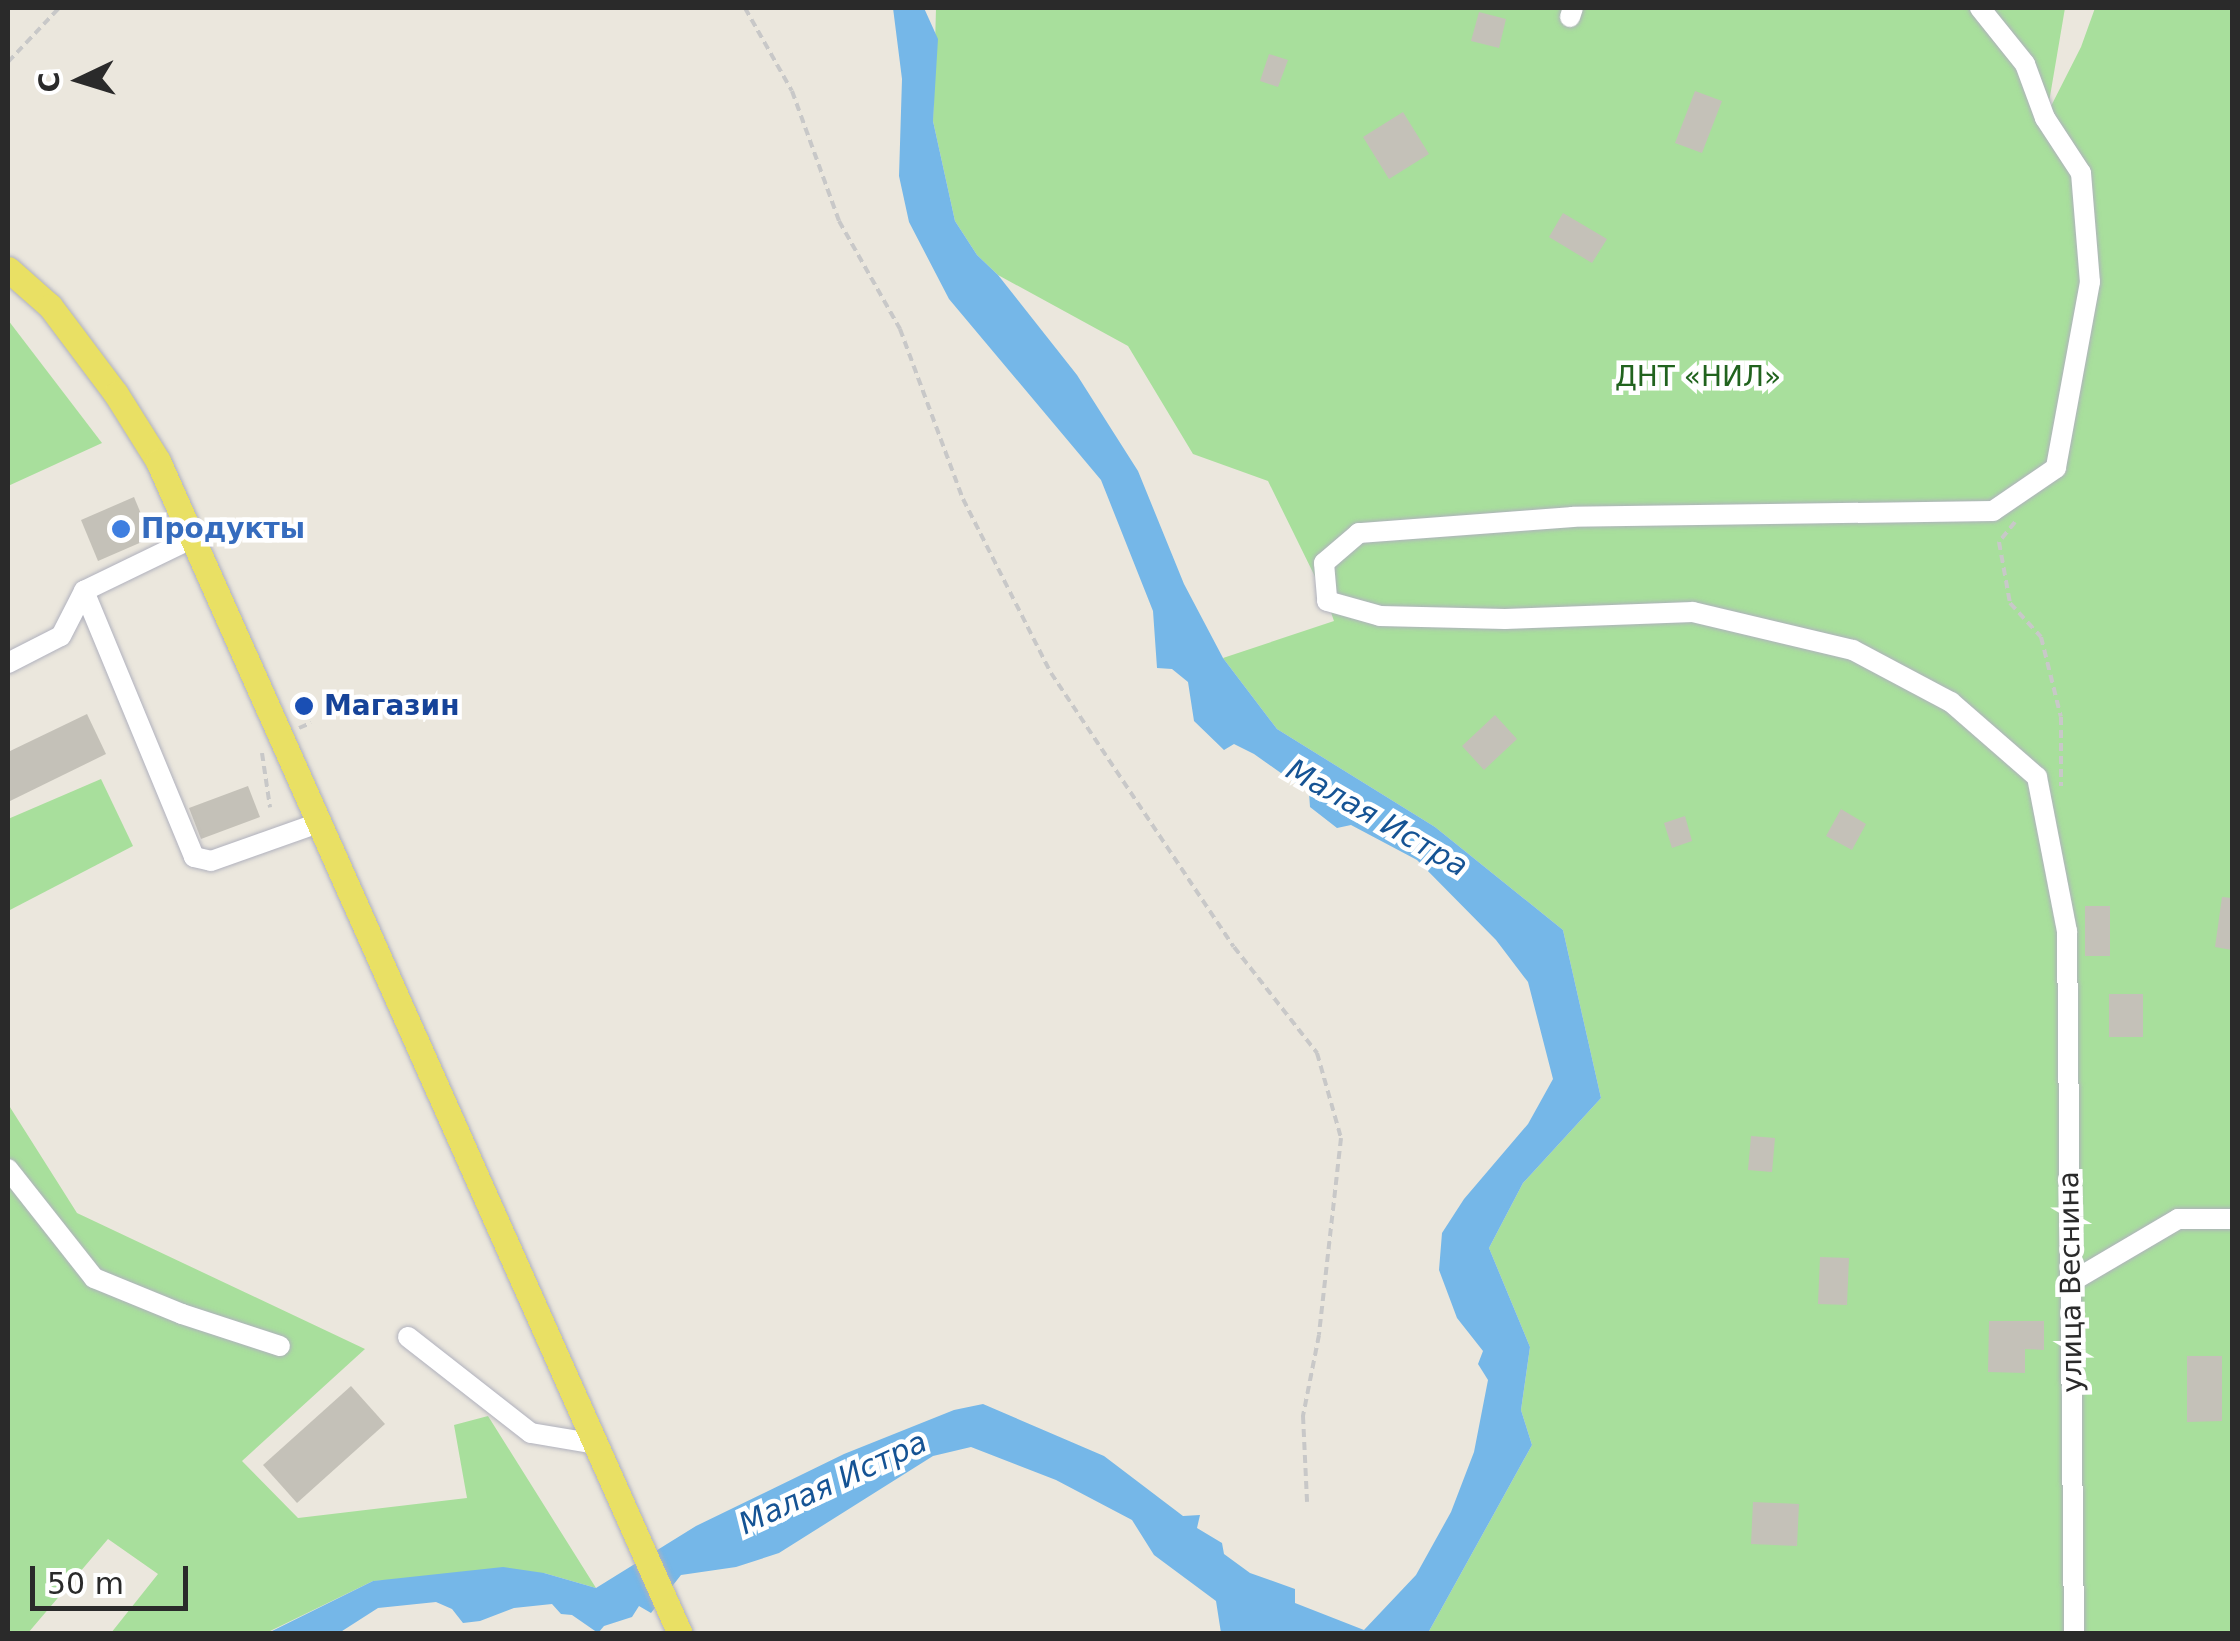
<!DOCTYPE html>
<html>
<head>
<meta charset="utf-8">
<style>
	body { margin:0 }
	#map { position:relative; width:2240px; height:1641px; overflow:hidden; background:#ebe7dd; font-family:"DejaVu Sans",sans-serif }
	div>[style] { position:absolute }
	.green>* { inset:0; background:#a8df9c }
	.water>* { inset:0; background:#75b7e8 }
	.building>* { inset:0; background:#c4c1b8 }
	.path>* { height:4px; margin-top:-2px; transform-origin:0; background:repeating-linear-gradient(90deg,#c8c8c8 0 8px,transparent 0 13px) }
	.roads { filter:drop-shadow(0 0 2px #b0b1bd) drop-shadow(0 0 2px #b0b1bd) }
	.minor>* { height:20px; margin:-10px; padding:0 10px; transform-origin:10px; border-radius:10px; background:#fff }
	.major>* { height:25px; margin:-12.5px; padding:0 12.5px; transform-origin:12.5px; border-radius:12.5px; background:#e9e064 }
	.dots>* { width:28px; height:28px; translate:-50% -50%; box-sizing:border-box; border:5px solid #fff; border-radius:50% }
	span { translate:-50% -50%; white-space:nowrap; text-align:center; line-height:1.15; -webkit-text-stroke:9px #fff; paint-order:stroke }
	.park-label { font-size:28px; color:#21631e }
	.shop-label { font-size:28px; color:#366cbe; font-weight:700 }
	.left { translate:0 -50%; text-align:left }
	.transit-label { font-size:28px; color:#164399; font-weight:700 }
	.street-label { font-size:28px; color:#2a2a2a }
	.water-label { font-size:30px; color:#155394; font-style:italic }
	.frame { position:absolute; inset:0; border:10px solid #2a2a2a; pointer-events:none }
	.north { position:absolute; left:30px; top:30px; width:100px; height:100px; -webkit-text-stroke:8px #fff; paint-order:stroke; rotate:266deg; font-size:28px; font-weight:700; line-height:40px; text-align:center; color:#2a2a2a }
	.north::after { content:''; display:block; margin:auto; width:35px; height:45px; background:#2a2a2a; clip-path:polygon(50% 0,100% 100%,50% 72%,0 100%) }
	.scale { position:absolute; left:30px; top:1566px; width:158px; height:45px; box-sizing:border-box; border:5px solid #2a2a2a; border-top:0; padding-left:12px; font-size:30px; line-height:35px; white-space:nowrap; color:#2a2a2a; -webkit-text-stroke:8px #fff; paint-order:stroke }
</style>
</head>
<body>
<div id="map">
	<div class="green">
		<i style="clip-path:polygon(936px 8px,2065px 8px,2047px 114px,2081px 47px,2095px 8px,2232px 8px,2232px 1633px,1428px 1633px,1532px 1445px,1521px 1410px,1530px 1347px,1489px 1248px,1523px 1183px,1601px 1098px,1563px 930px,1435px 827px,1277px 729px,1223px 658px,1334px 621px,1327px 601px,1268px 481px,1193px 454px,1128px 346px,998px 275px,977px 255px,955px 221px,933px 121px)"></i>
		<i style="clip-path:polygon(8px 320px,102px 443px,8px 486px)"></i>
		<i style="clip-path:polygon(101px 779px,133px 846px,8px 911px,8px 819px)"></i>
		<i style="clip-path:polygon(8px 1104px,77px 1213px,365px 1349px,242px 1461px,298px 1518px,467px 1498px,454px 1425px,488px 1416px,596px 1588px,544px 1573px,373px 1581px,266px 1633px,111px 1633px,158px 1574px,108px 1539px,28px 1633px,8px 1633px)"></i>
	</div>
	<div class="water">
		<i style="clip-path:polygon(893px 8px,924px 8px,938px 39px,933px 121px,955px 221px,977px 255px,998px 275px,1077px 375px,1138px 471px,1184px 584px,1223px 658px,1277px 729px,1435px 827px,1563px 930px,1601px 1098px,1523px 1183px,1489px 1248px,1530px 1347px,1521px 1410px,1532px 1445px,1428px 1633px,1221px 1633px,1216px 1601px,1154px 1555px,1132px 1520px,1056px 1480px,971px 1447px,933px 1456px,779px 1553px,736px 1567px,681px 1575px,651px 1613px,639px 1606px,632px 1617px,604px 1626px,598px 1633px,572px 1615px,561px 1614px,552px 1604px,514px 1608px,480px 1621px,463px 1623px,452px 1609px,436px 1602px,378px 1608px,339px 1633px,266px 1634px,373px 1581px,503px 1567px,544px 1573px,596px 1588px,696px 1526px,844px 1454px,954px 1410px,983px 1404px,1104px 1456px,1183px 1516px,1200px 1515px,1197px 1528px,1222px 1543px,1224px 1554px,1250px 1573px,1295px 1589px,1295px 1603px,1364px 1630px,1416px 1575px,1451px 1512px,1474px 1452px,1488px 1380px,1478px 1364px,1483px 1351px,1457px 1318px,1439px 1270px,1442px 1233px,1464px 1199px,1528px 1124px,1553px 1079px,1528px 982px,1496px 940px,1417px 860px,1351px 825px,1337px 828px,1310px 807px,1309px 793px,1254px 754px,1234px 744px,1224px 750px,1194px 721px,1188px 682px,1172px 669px,1157px 668px,1153px 611px,1101px 480px,949px 299px,909px 222px,899px 176px,902px 79px)"></i>
	</div>
	<div class="building">
		<i style="clip-path:polygon(1479px 12px,1506px 19px,1499px 48px,1471px 41px)"></i>
		<i style="clip-path:polygon(1269px 54px,1288px 60px,1278px 87px,1260px 81px)"></i>
		<i style="clip-path:polygon(1695px 91px,1722px 101px,1702px 153px,1675px 143px)"></i>
		<i style="clip-path:polygon(1403px 112px,1429px 154px,1389px 179px,1363px 137px)"></i>
		<i style="clip-path:polygon(1563px 213px,1607px 239px,1592px 263px,1549px 237px)"></i>
		<i style="clip-path:polygon(134px 497px,151px 538px,98px 561px,81px 520px)"></i>
		<i style="clip-path:polygon(87px 714px,106px 754px,8px 802px,8px 752px)"></i>
		<i style="clip-path:polygon(1495px 715px,1517px 739px,1484px 770px,1462px 746px)"></i>
		<i style="clip-path:polygon(248px 786px,260px 817px,201px 839px,189px 808px)"></i>
		<i style="clip-path:polygon(1841px 809px,1866px 824px,1852px 850px,1826px 836px)"></i>
		<i style="clip-path:polygon(1685px 816px,1692px 841px,1672px 848px,1664px 823px)"></i>
		<i style="clip-path:polygon(2222px 897px,2232px 898px,2232px 950px,2215px 947px)"></i>
		<i style="clip-path:polygon(2085px 906px,2110px 906px,2110px 956px,2085px 956px)"></i>
		<i style="clip-path:polygon(2109px 994px,2143px 994px,2143px 1037px,2109px 1037px)"></i>
		<i style="clip-path:polygon(1751px 1136px,1775px 1138px,1772px 1172px,1748px 1170px)"></i>
		<i style="clip-path:polygon(1820px 1257px,1849px 1258px,1847px 1305px,1818px 1304px)"></i>
		<i style="clip-path:polygon(1989px 1321px,2044px 1321px,2044px 1350px,2025px 1349px,2025px 1373px,1988px 1372px)"></i>
		<i style="clip-path:polygon(2187px 1356px,2222px 1356px,2222px 1421px,2187px 1422px)"></i>
		<i style="clip-path:polygon(351px 1386px,385px 1424px,297px 1503px,263px 1465px)"></i>
		<i style="clip-path:polygon(1753px 1502px,1799px 1504px,1797px 1546px,1751px 1544px)"></i>
	</div>
	<div class="path">
		<i style="left:745px;top:8px;width:95px;rotate:60.5deg"></i>
		<i style="left:792px;top:91px;width:138px;rotate:70.1deg"></i>
		<i style="left:839px;top:221px;width:124px;rotate:60.5deg"></i>
		<i style="left:900px;top:329px;width:181px;rotate:69.7deg"></i>
		<i style="left:963px;top:499px;width:195px;rotate:63.2deg"></i>
		<i style="left:1051px;top:673px;width:329px;rotate:56.3deg"></i>
		<i style="left:1234px;top:947px;width:135px;rotate:51.9deg"></i>
		<i style="left:1317px;top:1053px;width:88px;rotate:74.2deg"></i>
		<i style="left:1341px;top:1138px;width:198px;rotate:96.4deg"></i>
		<i style="left:1319px;top:1335px;width:83px;rotate:101.2deg"></i>
		<i style="left:1303px;top:1416px;width:86px;rotate:87.3deg"></i>
		<i style="left:8px;top:62px;width:74px;rotate:-46.6deg"></i>
		<i style="left:2015px;top:522px;width:26px;rotate:129deg"></i>
		<i style="left:1999px;top:542px;width:62px;rotate:79.8deg"></i>
		<i style="left:2010px;top:603px;width:46px;rotate:47.6deg"></i>
		<i style="left:2041px;top:637px;width:82px;rotate:76deg"></i>
		<i style="left:2061px;top:717px;width:69px;rotate:90deg"></i>
		<i style="left:299px;top:728px;width:13px;rotate:-23deg"></i>
		<i style="left:262px;top:753px;width:55px;rotate:81.6deg"></i>
	</div>
	<div class="roads">
		<div class="minor">
			<i style="left:1980px;top:8px;width:72px;rotate:51.2deg"></i>
			<i style="left:2025px;top:64px;width:58px;rotate:69.7deg"></i>
			<i style="left:2045px;top:118px;width:66px;rotate:56.8deg"></i>
			<i style="left:2081px;top:173px;width:109px;rotate:85.3deg"></i>
			<i style="left:2090px;top:282px;width:189px;rotate:100.4deg"></i>
			<i style="left:2056px;top:468px;width:76px;rotate:145.7deg"></i>
			<i style="left:1993px;top:511px;width:420px;rotate:179.2deg"></i>
			<i style="left:1573px;top:517px;width:215px;rotate:175.7deg"></i>
			<i style="left:1359px;top:533px;width:46px;rotate:139.4deg"></i>
			<i style="left:1324px;top:563px;width:38px;rotate:85deg"></i>
			<i style="left:1327px;top:601px;width:55px;rotate:15.8deg"></i>
			<i style="left:1380px;top:616px;width:125px;rotate:1.4deg"></i>
			<i style="left:1505px;top:619px;width:188px;rotate:-2.1deg"></i>
			<i style="left:1693px;top:612px;width:164px;rotate:13.4deg"></i>
			<i style="left:1853px;top:650px;width:111px;rotate:28deg"></i>
			<i style="left:1951px;top:702px;width:114px;rotate:41.1deg"></i>
			<i style="left:2037px;top:777px;width:157px;rotate:79deg"></i>
			<i style="left:2067px;top:931px;width:703px;rotate:89.43deg"></i>
			<i style="left:1570px;top:17px;width:9px;rotate:-72deg"></i>
			<i style="left:84px;top:591px;width:288px;rotate:67.5deg"></i>
			<i style="left:194px;top:857px;width:17px;rotate:13deg"></i>
			<i style="left:211px;top:861px;width:117px;rotate:-19.5deg"></i>
			<i style="left:8px;top:663px;width:59px;rotate:-27deg"></i>
			<i style="left:61px;top:636px;width:51px;rotate:-62.9deg"></i>
			<i style="left:84px;top:591px;width:121px;rotate:-25.9deg"></i>
			<i style="left:8px;top:1169px;width:139px;rotate:51.7deg"></i>
			<i style="left:94px;top:1278px;width:95px;rotate:22.2deg"></i>
			<i style="left:182px;top:1314px;width:103px;rotate:18.1deg"></i>
			<i style="left:2071px;top:1282px;width:124px;rotate:-30.5deg"></i>
			<i style="left:2178px;top:1219px;width:54px"></i>
			<i style="left:408px;top:1337px;width:156px;rotate:38deg"></i>
			<i style="left:531px;top:1433px;width:67px;rotate:9.5deg"></i>
		</div>
		<div class="major">
			<i style="left:8px;top:269px;width:56px;rotate:41.4deg"></i>
			<i style="left:50px;top:306px;width:110px;rotate:53.1deg"></i>
			<i style="left:116px;top:394px;width:79px;rotate:57.9deg"></i>
			<i style="left:158px;top:461px;width:1284px;rotate:66.01deg"></i>
		</div>
	</div>
	<div class="dots">
		<i style="left:121px;top:529px;background:#3f7fe0"></i>
		<i style="left:304px;top:706px;background:#1a4fb4"></i>
	</div>
	<div class="park-label">
		<span style="left:1698px;top:377px">ДНТ «НИЛ»</span>
	</div>
	<div class="shop-label">
		<span class="left" style="left:141px;top:529px">Продукты</span>
	</div>
	<div class="transit-label">
		<span class="left" style="left:324px;top:706px">Магазин</span>
	</div>
	<div class="street-label">
		<span style="left:2071px;top:1282px;rotate:-91deg">улица Веснина</span>
	</div>
	<div class="water-label">
		<span style="left:1377px;top:818px;rotate:30deg">Малая Истра</span>
		<span style="left:833px;top:1483px;rotate:-25deg">Малая Истра</span>
	</div>
	<div class="frame"></div>
	<div class="north">С</div>
	<div class="scale">50 m</div>
</div>
</body>
</html>
